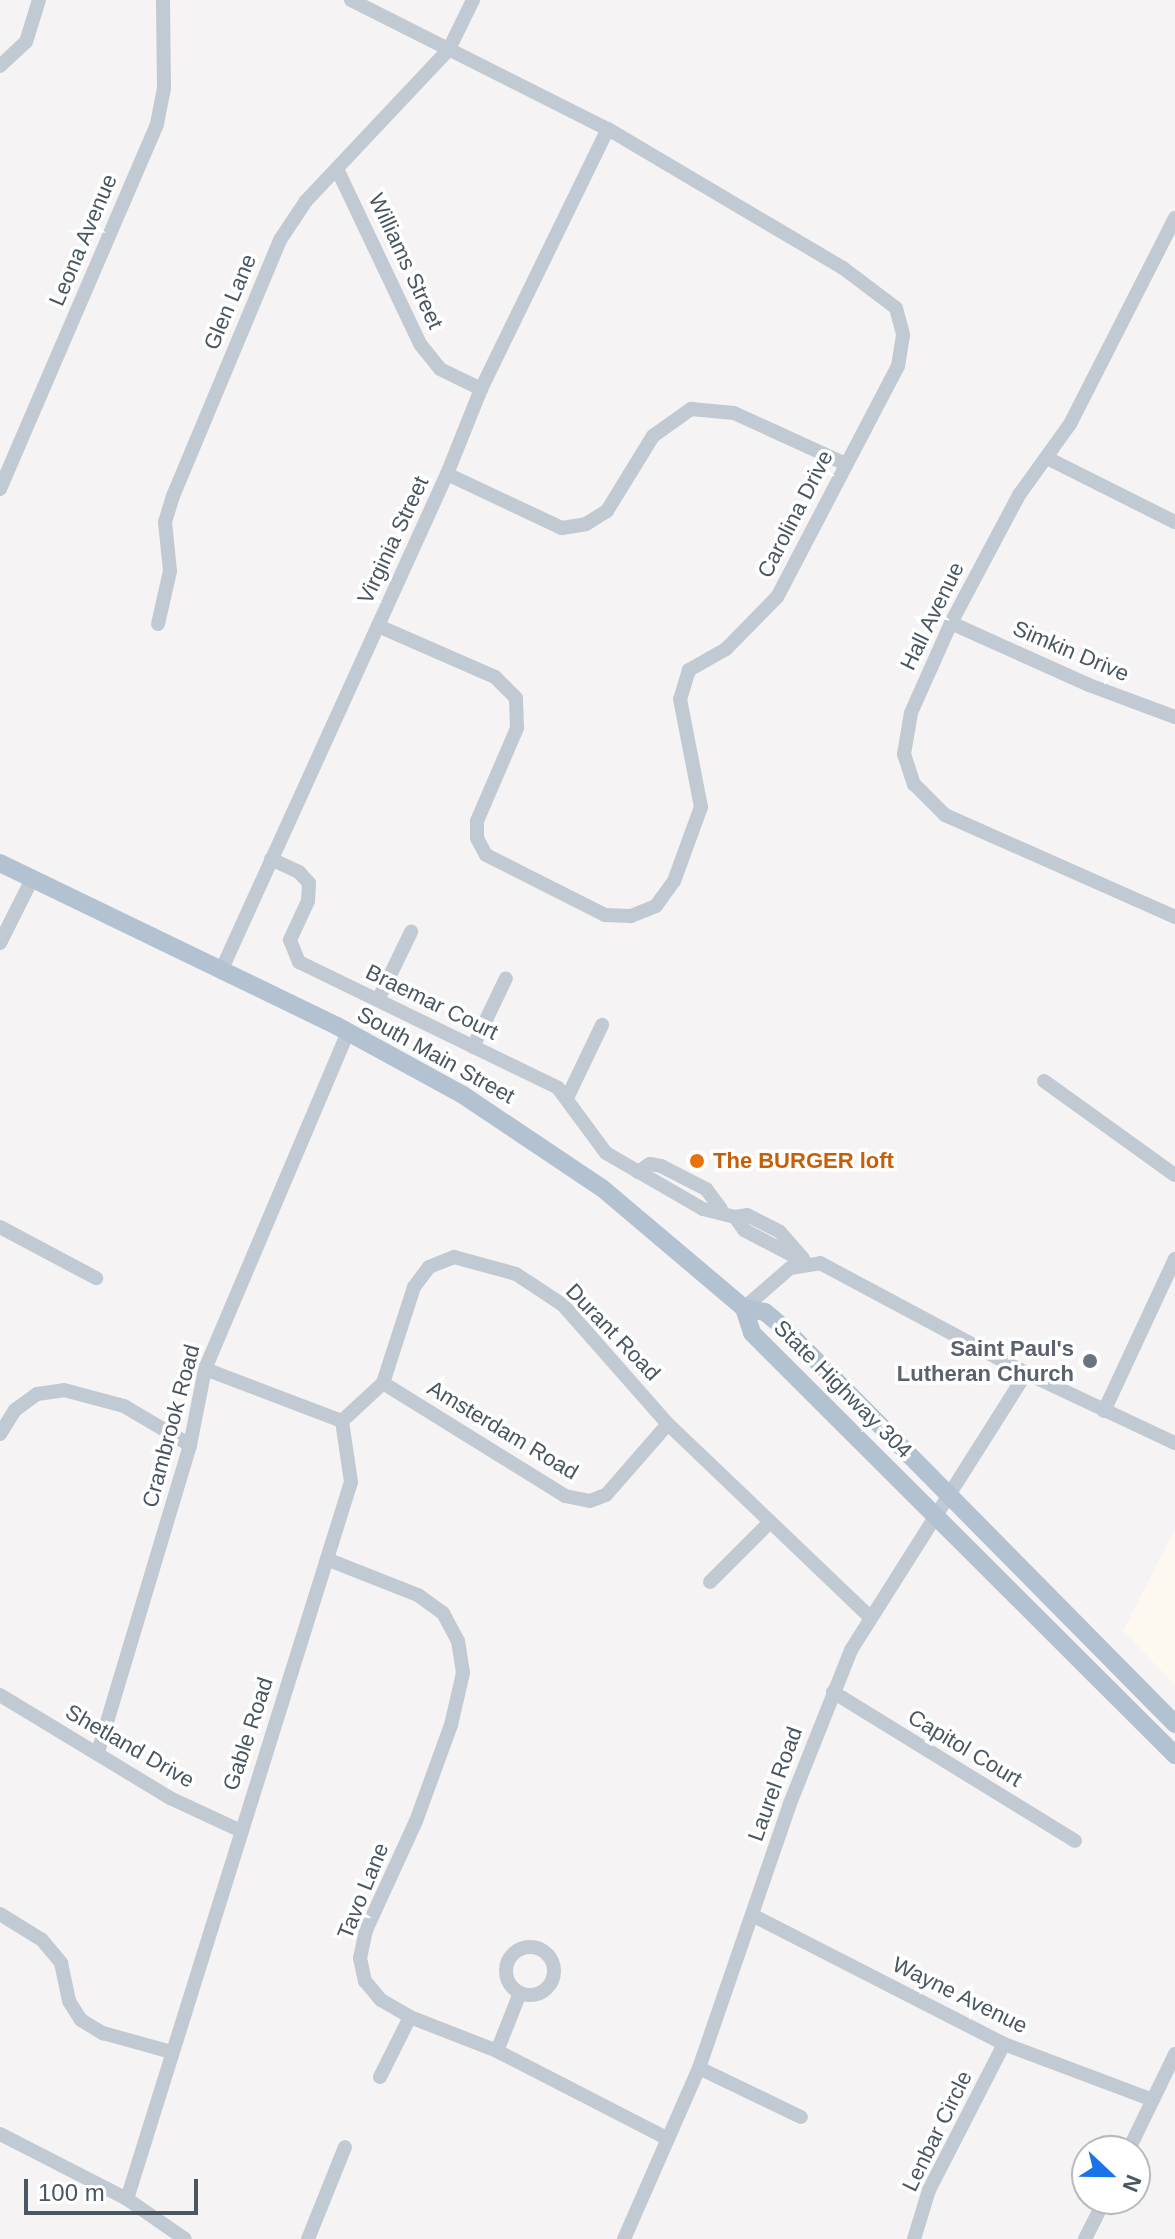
<!DOCTYPE html>
<html>
<head>
<meta charset="utf-8">
<style>
	body { margin:0 }
	#map { position:relative; width:1175px; height:2239px; overflow:hidden; background:#f5f3f3; font-family:Arial,sans-serif }
	div>[style] { position:absolute }
	.commercial>* { inset:0; background:#fdf9ef }
	.minor>* { height:14px; margin:-7px; padding:0 7px; transform-origin:7px; border-radius:7px; background:#c1cad2 }
	.minor>.ring { margin:-7px; padding:0; box-sizing:content-box; background:none; border:14px solid #c1cad2; border-radius:50% }
	.major>* { height:18px; margin:-9px; padding:0 9px; transform-origin:9px; border-radius:9px; background:#b3c2d1 }
	.dots>* { width:22px; height:22px; translate:-50% -50%; box-sizing:border-box; border:4px solid #fff; border-radius:50% }
	span { translate:-50% -50%; white-space:nowrap; text-align:center; line-height:1.15; -webkit-text-stroke:7px #fff; paint-order:stroke }
	.street-label { font-size:22px; color:#4a5661 }
	.food-label { font-size:22px; color:#c56008; font-weight:700 }
	.left { translate:0 -50%; text-align:left }
	.worship-label { font-size:22px; color:#5b616d; font-weight:700 }
	.right { translate:-100% -50%; text-align:right }
	.north { position:absolute; left:1071px; top:2135px; width:80px; height:80px; box-sizing:border-box; background:#fff; border:2px solid #b7bbc0; border-radius:50%; rotate:112deg; font-size:22px; font-weight:700; line-height:32px; text-align:center; color:#4a5661 }
	.north::after { content:''; display:block; margin:auto; width:28px; height:36px; background:#1a73e8; clip-path:polygon(50% 0,100% 100%,50% 72%,0 100%) }
	.scale { position:absolute; left:24px; top:2179px; width:174px; height:36px; box-sizing:border-box; border:4px solid #4a5661; border-top:0; padding-left:10px; font-size:24px; line-height:28px; white-space:nowrap; color:#4a5661; -webkit-text-stroke:6px #fff; paint-order:stroke }
</style>
</head>
<body>
<div id="map">
	<div class="commercial">
		<i style="clip-path:polygon(1175px 1528px,1175px 1685px,1123px 1631px)"></i>
	</div>
	<div class="minor">
		<i style="left:351px;top:0;width:288px;rotate:26.7deg"></i>
		<i style="left:608px;top:129px;width:273px;rotate:30.6deg"></i>
		<i style="left:843px;top:268px;width:66px;rotate:37deg"></i>
		<i style="left:896px;top:308px;width:28px;rotate:75deg"></i>
		<i style="left:903px;top:335px;width:31px;rotate:99deg"></i>
		<i style="left:898px;top:366px;width:261px;rotate:117.6deg"></i>
		<i style="left:777px;top:597px;width:73px;rotate:134.4deg"></i>
		<i style="left:726px;top:649px;width:43px;rotate:150.4deg"></i>
		<i style="left:689px;top:670px;width:30px;rotate:107deg"></i>
		<i style="left:680px;top:699px;width:110px;rotate:79deg"></i>
		<i style="left:701px;top:807px;width:79px;rotate:110deg"></i>
		<i style="left:674px;top:881px;width:31px;rotate:126deg"></i>
		<i style="left:656px;top:906px;width:27px;rotate:158deg"></i>
		<i style="left:631px;top:916px;width:26px;rotate:-178deg"></i>
		<i style="left:605px;top:915px;width:133px;rotate:-153.2deg"></i>
		<i style="left:486px;top:855px;width:19px;rotate:-118deg"></i>
		<i style="left:477px;top:838px;width:17px;rotate:-90deg"></i>
		<i style="left:477px;top:821px;width:101px;rotate:-66.7deg"></i>
		<i style="left:517px;top:728px;width:30px;rotate:-92deg"></i>
		<i style="left:516px;top:698px;width:30px;rotate:-135deg"></i>
		<i style="left:495px;top:677px;width:128px;rotate:-156.4deg"></i>
		<i style="left:0;top:66px;width:35px;rotate:-43deg"></i>
		<i style="left:26px;top:42px;width:44px;rotate:-72.8deg"></i>
		<i style="left:338px;top:171px;width:191px;rotate:64.6deg"></i>
		<i style="left:420px;top:344px;width:32px;rotate:51deg"></i>
		<i style="left:440px;top:369px;width:46px;rotate:26deg"></i>
		<i style="left:1175px;top:218px;width:231px;rotate:117deg"></i>
		<i style="left:1070px;top:424px;width:87px;rotate:125.7deg"></i>
		<i style="left:1019px;top:495px;width:145px;rotate:118deg"></i>
		<i style="left:951px;top:623px;width:98px;rotate:114deg"></i>
		<i style="left:911px;top:713px;width:42px;rotate:99.7deg"></i>
		<i style="left:904px;top:754px;width:32px;rotate:72deg"></i>
		<i style="left:914px;top:784px;width:44px;rotate:45deg"></i>
		<i style="left:945px;top:815px;width:252px;rotate:23.9deg"></i>
		<i style="left:1049px;top:459px;width:141px;rotate:26.6deg"></i>
		<i style="left:447px;top:474px;width:127px;rotate:25.2deg"></i>
		<i style="left:562px;top:528px;width:24px;rotate:-9deg"></i>
		<i style="left:586px;top:524px;width:25px;rotate:-32deg"></i>
		<i style="left:607px;top:511px;width:88px;rotate:-58.5deg"></i>
		<i style="left:653px;top:436px;width:47px;rotate:-35.4deg"></i>
		<i style="left:691px;top:409px;width:43px;rotate:5.3deg"></i>
		<i style="left:734px;top:413px;width:123px;rotate:24.5deg"></i>
		<i style="left:0;top:489px;width:397px;rotate:-66.7deg"></i>
		<i style="left:157px;top:124px;width:38px;rotate:-79deg"></i>
		<i style="left:164px;top:87px;width:87px;rotate:-90.7deg"></i>
		<i style="left:951px;top:623px;width:151px;rotate:24.2deg"></i>
		<i style="left:1089px;top:685px;width:92px;rotate:20.4deg"></i>
		<i style="left:158px;top:624px;width:54px;rotate:-77.2deg"></i>
		<i style="left:170px;top:571px;width:49px;rotate:-95.8deg"></i>
		<i style="left:165px;top:522px;width:27px;rotate:-73deg"></i>
		<i style="left:173px;top:496px;width:277px;rotate:-67.3deg"></i>
		<i style="left:280px;top:240px;width:47px;rotate:-56.3deg"></i>
		<i style="left:306px;top:201px;width:209px;rotate:-46.7deg"></i>
		<i style="left:449px;top:49px;width:55px;rotate:-63.9deg"></i>
		<i style="left:271px;top:859px;width:31px;rotate:25deg"></i>
		<i style="left:299px;top:872px;width:15px;rotate:48deg"></i>
		<i style="left:309px;top:883px;width:18px;rotate:93deg"></i>
		<i style="left:308px;top:901px;width:43px;rotate:114.8deg"></i>
		<i style="left:290px;top:940px;width:24px;rotate:68deg"></i>
		<i style="left:299px;top:962px;width:288px;rotate:25.9deg"></i>
		<i style="left:558px;top:1088px;width:81px;rotate:53.6deg"></i>
		<i style="left:606px;top:1153px;width:112px;rotate:30deg"></i>
		<i style="left:703px;top:1209px;width:33px;rotate:14deg"></i>
		<i style="left:735px;top:1217px;width:16px;rotate:55deg"></i>
		<i style="left:744px;top:1230px;width:69px;rotate:27.7deg"></i>
		<i style="left:0;top:943px;width:72px;rotate:-63.4deg"></i>
		<i style="left:221px;top:971px;width:546px;rotate:-65.55deg"></i>
		<i style="left:447px;top:474px;width:92px;rotate:-68.2deg"></i>
		<i style="left:481px;top:389px;width:289px;rotate:-64deg"></i>
		<i style="left:378px;top:1000px;width:76px;rotate:-64.1deg"></i>
		<i style="left:473px;top:1047px;width:76px;rotate:-64.4deg"></i>
		<i style="left:1044px;top:1081px;width:161px;rotate:35.7deg"></i>
		<i style="left:568px;top:1096px;width:79px;rotate:-64.4deg"></i>
		<i style="left:638px;top:1172px;width:14px;rotate:-34deg"></i>
		<i style="left:650px;top:1164px;width:11px;rotate:10deg"></i>
		<i style="left:661px;top:1166px;width:51px;rotate:27.1deg"></i>
		<i style="left:706px;top:1189px;width:25px;rotate:53deg"></i>
		<i style="left:735px;top:1217px;width:12px;rotate:-9deg"></i>
		<i style="left:747px;top:1215px;width:37px;rotate:27deg"></i>
		<i style="left:780px;top:1232px;width:35px;rotate:49deg"></i>
		<i style="left:0;top:1227px;width:109px;rotate:28deg"></i>
		<i style="left:744px;top:1308px;width:61px;rotate:-41deg"></i>
		<i style="left:790px;top:1268px;width:30px;rotate:-9deg"></i>
		<i style="left:820px;top:1263px;width:234px;rotate:28.1deg"></i>
		<i style="left:1026px;top:1373px;width:165px;rotate:25.2deg"></i>
		<i style="left:205px;top:1369px;width:147px;rotate:20.8deg"></i>
		<i style="left:383px;top:1383px;width:214px;rotate:31.8deg"></i>
		<i style="left:565px;top:1496px;width:25px;rotate:11deg"></i>
		<i style="left:590px;top:1501px;width:17px;rotate:-21deg"></i>
		<i style="left:606px;top:1495px;width:94px;rotate:-48.9deg"></i>
		<i style="left:1104px;top:1411px;width:168px;rotate:-65deg"></i>
		<i style="left:342px;top:1421px;width:56px;rotate:-42.8deg"></i>
		<i style="left:383px;top:1383px;width:101px;rotate:-72.1deg"></i>
		<i style="left:414px;top:1287px;width:25px;rotate:-53deg"></i>
		<i style="left:429px;top:1267px;width:27px;rotate:-22deg"></i>
		<i style="left:454px;top:1257px;width:64px;rotate:15.3deg"></i>
		<i style="left:516px;top:1274px;width:56px;rotate:33.4deg"></i>
		<i style="left:563px;top:1305px;width:159px;rotate:48.6deg"></i>
		<i style="left:668px;top:1424px;width:278px;rotate:43.7deg"></i>
		<i style="left:0;top:1434px;width:28px;rotate:-58deg"></i>
		<i style="left:15px;top:1410px;width:27px;rotate:-36deg"></i>
		<i style="left:37px;top:1394px;width:27px;rotate:-8deg"></i>
		<i style="left:64px;top:1390px;width:62px;rotate:14.9deg"></i>
		<i style="left:124px;top:1406px;width:77px;rotate:30.6deg"></i>
		<i style="left:329px;top:1560px;width:96px;rotate:21.5deg"></i>
		<i style="left:418px;top:1595px;width:31px;rotate:36deg"></i>
		<i style="left:443px;top:1613px;width:32px;rotate:62deg"></i>
		<i style="left:458px;top:1641px;width:32px;rotate:81deg"></i>
		<i style="left:463px;top:1673px;width:53px;rotate:103deg"></i>
		<i style="left:451px;top:1725px;width:102px;rotate:110deg"></i>
		<i style="left:416px;top:1821px;width:120px;rotate:114.6deg"></i>
		<i style="left:366px;top:1930px;width:29px;rotate:102deg"></i>
		<i style="left:360px;top:1958px;width:24px;rotate:78deg"></i>
		<i style="left:365px;top:1981px;width:25px;rotate:50deg"></i>
		<i style="left:381px;top:2000px;width:34px;rotate:30deg"></i>
		<i style="left:410px;top:2017px;width:93px;rotate:21.3deg"></i>
		<i style="left:497px;top:2051px;width:192px;rotate:27.2deg"></i>
		<i style="left:710px;top:1582px;width:85px;rotate:-45deg"></i>
		<i style="left:833px;top:1692px;width:284px;rotate:31.6deg"></i>
		<i style="left:0;top:1695px;width:199px;rotate:31.2deg"></i>
		<i style="left:170px;top:1798px;width:76px;rotate:24.9deg"></i>
		<i style="left:98px;top:1752px;width:320px;rotate:-73.3deg"></i>
		<i style="left:190px;top:1445px;width:77px;rotate:-78.8deg"></i>
		<i style="left:205px;top:1369px;width:366px;rotate:-67deg"></i>
		<i style="left:0;top:1914px;width:49px;rotate:31.8deg"></i>
		<i style="left:42px;top:1940px;width:30px;rotate:50deg"></i>
		<i style="left:61px;top:1963px;width:39px;rotate:78deg"></i>
		<i style="left:69px;top:2001px;width:22px;rotate:58deg"></i>
		<i style="left:81px;top:2020px;width:26px;rotate:31deg"></i>
		<i style="left:103px;top:2033px;width:71px;rotate:15.6deg"></i>
		<i style="left:754px;top:1916px;width:281px;rotate:27.1deg"></i>
		<i style="left:1004px;top:2044px;width:159px;rotate:20.6deg"></i>
		<i class="ring" style="left:506px;top:1947px;width:34px;height:34px"></i>
		<i style="left:497px;top:2051px;width:62px;rotate:-68.4deg"></i>
		<i style="left:699px;top:2068px;width:113px;rotate:25.7deg"></i>
		<i style="left:380px;top:2077px;width:67px;rotate:-63.4deg"></i>
		<i style="left:0;top:2134px;width:143px;rotate:27.1deg"></i>
		<i style="left:127px;top:2199px;width:70px;rotate:34.6deg"></i>
		<i style="left:1128px;top:2151px;width:108px;rotate:-64.1deg"></i>
		<i style="left:127px;top:2199px;width:751px;rotate:-72.65deg"></i>
		<i style="left:351px;top:1482px;width:62px;rotate:-98.4deg"></i>
		<i style="left:308px;top:2239px;width:99px;rotate:-68.1deg"></i>
		<i style="left:624px;top:2239px;width:187px;rotate:-66.3deg"></i>
		<i style="left:699px;top:2068px;width:277px;rotate:-71deg"></i>
		<i style="left:789px;top:1806px;width:168px;rotate:-68.3deg"></i>
		<i style="left:851px;top:1650px;width:328px;rotate:-57.7deg"></i>
		<i style="left:914px;top:2239px;width:51px;rotate:-73deg"></i>
		<i style="left:929px;top:2190px;width:164px;rotate:-62.8deg"></i>
		<i style="left:1085px;top:2239px;width:45px;rotate:-63.4deg"></i>
	</div>
	<div class="major">
		<i style="left:0;top:863px;width:374px;rotate:25.8deg"></i>
		<i style="left:337px;top:1026px;width:144px;rotate:28.7deg"></i>
		<i style="left:463px;top:1095px;width:167px;rotate:33.8deg"></i>
		<i style="left:602px;top:1188px;width:186px;rotate:40.2deg"></i>
		<i style="left:744px;top:1308px;width:26px;rotate:72deg"></i>
		<i style="left:752px;top:1333px;width:598px;rotate:44.93deg"></i>
		<i style="left:744px;top:1308px;width:21px;rotate:11deg"></i>
		<i style="left:765px;top:1312px;width:23px;rotate:40deg"></i>
		<i style="left:783px;top:1327px;width:558px;rotate:45.36deg"></i>
	</div>
	<div class="dots">
		<i style="left:697px;top:1161px;background:#e8710a"></i>
		<i style="left:1090px;top:1361px;background:#6b7280"></i>
	</div>
	<div class="street-label">
		<span style="left:83px;top:240px;rotate:-67deg">Leona Avenue</span>
		<span style="left:406px;top:261px;rotate:65deg">Williams Street</span>
		<span style="left:230px;top:302px;rotate:-67deg">Glen Lane</span>
		<span style="left:795px;top:514px;rotate:-63deg">Carolina Drive</span>
		<span style="left:393px;top:540px;rotate:-65deg">Virginia Street</span>
		<span style="left:932px;top:616px;rotate:-64deg">Hall Avenue</span>
		<span style="left:1071px;top:651px;rotate:23deg">Simkin Drive</span>
		<span style="left:432px;top:1002px;rotate:26deg">Braemar Court</span>
		<span style="left:436px;top:1055px;rotate:29deg">South Main Street</span>
		<span style="left:613px;top:1332px;rotate:46deg">Durant Road</span>
		<span style="left:843px;top:1389px;rotate:45deg">State Highway 304</span>
		<span style="left:171px;top:1426px;rotate:-75deg">Crambrook Road</span>
		<span style="left:503px;top:1430px;rotate:31deg">Amsterdam Road</span>
		<span style="left:248px;top:1734px;rotate:-72deg">Gable Road</span>
		<span style="left:130px;top:1746px;rotate:30deg">Shetland Drive</span>
		<span style="left:965px;top:1748px;rotate:31deg">Capitol Court</span>
		<span style="left:775px;top:1784px;rotate:-70deg">Laurel Road</span>
		<span style="left:363px;top:1891px;rotate:-68deg">Tavo Lane</span>
		<span style="left:960px;top:1995px;rotate:26deg">Wayne Avenue</span>
		<span style="left:937px;top:2131px;rotate:-64deg">Lenbar Circle</span>
	</div>
	<div class="food-label">
		<span class="left" style="left:713px;top:1161px">The BURGER loft</span>
	</div>
	<div class="worship-label">
		<span class="right" style="left:1074px;top:1361px">Saint Paul's<br>Lutheran Church</span>
	</div>
	<div class="north">N</div>
	<div class="scale">100 m</div>
</div>
</body>
</html>
